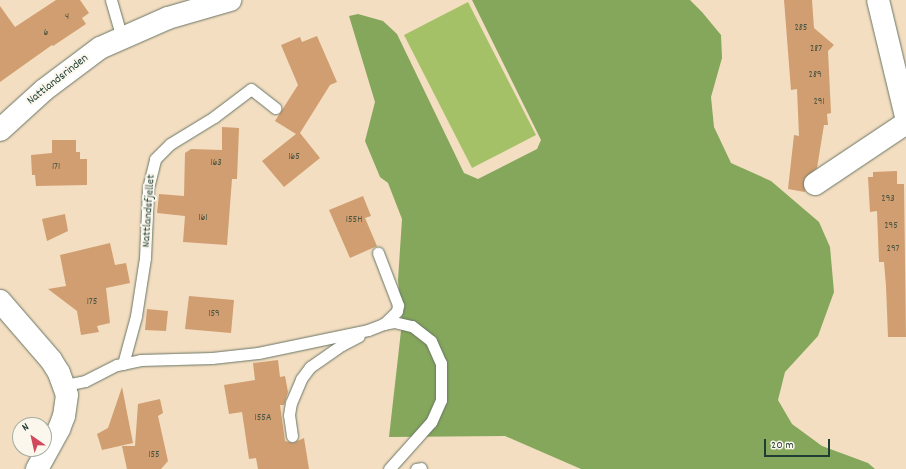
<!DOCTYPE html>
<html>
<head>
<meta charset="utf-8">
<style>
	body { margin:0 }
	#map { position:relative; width:906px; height:469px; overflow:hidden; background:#f3dec1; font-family:Dekko,sans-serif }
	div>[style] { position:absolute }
	.green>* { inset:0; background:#a5c167 }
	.forest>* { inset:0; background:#84a75c }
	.building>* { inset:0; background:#d09e70 }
	.roads { filter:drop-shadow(0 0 1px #697565) drop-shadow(0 0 1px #697565) }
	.service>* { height:11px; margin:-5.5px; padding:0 5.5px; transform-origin:5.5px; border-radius:5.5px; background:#fff }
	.minor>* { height:22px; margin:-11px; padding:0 11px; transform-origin:11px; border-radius:11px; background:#fff }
	.tertiary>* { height:22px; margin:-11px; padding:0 11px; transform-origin:11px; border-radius:11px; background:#fff }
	span { translate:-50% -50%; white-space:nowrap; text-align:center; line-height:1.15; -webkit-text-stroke:4px #fbf7ec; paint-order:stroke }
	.number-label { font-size:10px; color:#4b5543 }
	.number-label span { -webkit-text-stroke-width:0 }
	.street-label { font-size:12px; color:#1f3d34 }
	.north { position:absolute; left:12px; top:417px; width:40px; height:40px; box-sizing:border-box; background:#fbf7ec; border:1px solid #a3ada2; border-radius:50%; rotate:326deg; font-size:11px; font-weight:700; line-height:16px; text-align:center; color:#1f3d34 }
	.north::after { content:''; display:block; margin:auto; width:14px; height:18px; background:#d1495b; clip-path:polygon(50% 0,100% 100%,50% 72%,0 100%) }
	.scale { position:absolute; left:764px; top:439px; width:66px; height:18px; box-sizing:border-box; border:2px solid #1f3d34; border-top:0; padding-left:5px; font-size:12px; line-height:14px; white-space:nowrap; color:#1f3d34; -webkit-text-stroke:3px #fbf7ec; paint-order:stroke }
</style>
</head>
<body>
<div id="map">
	<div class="green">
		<i style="clip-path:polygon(468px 2px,536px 135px,472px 168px,404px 35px)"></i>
	</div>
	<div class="forest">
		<i style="clip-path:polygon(472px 0,690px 0,702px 12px,721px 35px,722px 58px,711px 97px,714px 127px,731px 163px,771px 181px,819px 222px,830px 247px,834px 292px,818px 336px,785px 372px,778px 400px,792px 424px,822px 446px,868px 463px,875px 469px,581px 469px,505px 436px,389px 437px,402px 322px,398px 280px,402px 219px,388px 183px,380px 177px,365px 141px,375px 102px,349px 16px,358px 14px,383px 21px,397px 34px,464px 173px,478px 179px,537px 149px,541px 140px)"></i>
	</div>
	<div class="building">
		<i style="clip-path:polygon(56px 0,80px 0,89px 13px,82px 18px,86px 24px,53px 46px,52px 45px,0 82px,0 6px,15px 27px)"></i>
		<i style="clip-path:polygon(784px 0,812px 0,814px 28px,834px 45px,828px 51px,831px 113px,827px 114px,828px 125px,824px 125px,817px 168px,804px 179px,805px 192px,788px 189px,794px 135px,799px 136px,797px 89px,791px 90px)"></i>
		<i style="clip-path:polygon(317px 36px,337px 82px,330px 85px,300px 133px,320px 158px,284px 187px,262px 161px,296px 134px,275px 121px,298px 85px,281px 45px,300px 37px,302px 42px)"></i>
		<i style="clip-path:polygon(222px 127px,239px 128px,237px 179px,232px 179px,227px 245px,183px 242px,185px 216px,157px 213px,159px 194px,184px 196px,185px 153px,191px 149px,222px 150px)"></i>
		<i style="clip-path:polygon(52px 140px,76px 140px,76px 152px,80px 152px,80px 159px,87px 159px,87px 185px,36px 186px,35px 175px,32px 175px,31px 155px,52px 153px)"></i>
		<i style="clip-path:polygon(897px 171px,897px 184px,904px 184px,906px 337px,888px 337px,886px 286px,884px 262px,879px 262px,877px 211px,870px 212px,868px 177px,873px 177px,873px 172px)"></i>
		<i style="clip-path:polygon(363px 196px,371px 216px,365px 218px,377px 246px,350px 258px,329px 210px)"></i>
		<i style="clip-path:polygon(65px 214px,68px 231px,47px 241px,42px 219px)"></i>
		<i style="clip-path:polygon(110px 243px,115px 265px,126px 263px,130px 283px,106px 288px,110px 323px,97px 326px,99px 332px,81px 335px,77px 311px,48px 289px,66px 286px,60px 255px)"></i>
		<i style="clip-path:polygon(189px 296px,234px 300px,231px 333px,185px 329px)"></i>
		<i style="clip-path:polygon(147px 309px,168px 311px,166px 331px,145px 330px)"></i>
		<i style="clip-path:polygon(278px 360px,280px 377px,285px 376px,288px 392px,284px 405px,280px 405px,285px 441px,293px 443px,304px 438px,309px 469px,258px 469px,256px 458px,249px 459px,242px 412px,229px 414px,224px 385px,255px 380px,253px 363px)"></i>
		<i style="clip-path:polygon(122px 387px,133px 443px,102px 450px,97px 434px,108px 428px)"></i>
		<i style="clip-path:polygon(160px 399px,163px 413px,158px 416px,168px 461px,161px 469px,127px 469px,122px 446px,135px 446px,138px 404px)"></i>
	</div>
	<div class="roads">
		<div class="service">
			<i style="left:111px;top:0;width:37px;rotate:74deg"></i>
			<i style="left:383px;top:324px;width:11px;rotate:-10deg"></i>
			<i style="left:394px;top:322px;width:18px;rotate:13deg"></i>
			<i style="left:412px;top:326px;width:24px;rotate:38deg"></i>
			<i style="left:431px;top:341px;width:24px;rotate:66deg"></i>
			<i style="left:441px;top:363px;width:37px;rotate:90deg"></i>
			<i style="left:441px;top:400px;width:24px;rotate:114deg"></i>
			<i style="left:431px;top:422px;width:63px;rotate:131.8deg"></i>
			<i style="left:123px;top:364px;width:50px;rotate:-74.8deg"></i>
			<i style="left:136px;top:316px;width:59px;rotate:-81.2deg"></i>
			<i style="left:145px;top:258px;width:70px;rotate:-87.5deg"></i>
			<i style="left:148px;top:188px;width:30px;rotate:-76deg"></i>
			<i style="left:155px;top:159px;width:21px;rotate:-45deg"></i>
			<i style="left:170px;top:144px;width:52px;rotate:-31.5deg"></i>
			<i style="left:214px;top:117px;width:46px;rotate:-37.1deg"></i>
			<i style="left:251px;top:89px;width:31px;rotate:38deg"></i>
			<i style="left:65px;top:385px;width:20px;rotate:-11deg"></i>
			<i style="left:85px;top:381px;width:36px;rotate:-27deg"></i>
			<i style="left:117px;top:365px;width:24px;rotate:-12deg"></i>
			<i style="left:140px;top:360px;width:72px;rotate:-1.6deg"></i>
			<i style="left:212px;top:358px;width:46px;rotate:-6.2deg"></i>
			<i style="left:258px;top:353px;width:112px;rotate:-11.8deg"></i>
			<i style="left:368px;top:330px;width:17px;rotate:-21deg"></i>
			<i style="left:384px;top:324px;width:18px;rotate:-45deg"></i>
			<i style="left:397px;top:311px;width:6px;rotate:-81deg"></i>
			<i style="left:398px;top:305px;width:56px;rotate:-111deg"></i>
			<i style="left:292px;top:436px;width:21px;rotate:-98deg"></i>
			<i style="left:289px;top:415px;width:12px;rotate:-81deg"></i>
			<i style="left:291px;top:403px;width:26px;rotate:-67deg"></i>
			<i style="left:301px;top:379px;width:15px;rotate:-53deg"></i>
			<i style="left:310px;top:367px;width:39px;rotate:-35deg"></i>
			<i style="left:342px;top:345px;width:19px;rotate:-28deg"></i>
			<i style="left:416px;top:469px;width:5px;rotate:-11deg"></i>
		</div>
		<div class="minor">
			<i style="left:878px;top:0;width:120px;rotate:76.5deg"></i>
			<i style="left:0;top:130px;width:59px;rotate:-42.3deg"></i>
			<i style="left:44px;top:90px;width:70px;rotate:-36.9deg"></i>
			<i style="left:100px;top:48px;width:74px;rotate:-23.8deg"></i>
			<i style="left:168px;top:18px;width:65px;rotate:-16.2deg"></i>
			<i style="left:815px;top:184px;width:110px;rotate:-33.8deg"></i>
		</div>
		<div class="tertiary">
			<i style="left:0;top:301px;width:78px;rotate:49.2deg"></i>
			<i style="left:51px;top:360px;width:15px;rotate:58deg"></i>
			<i style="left:59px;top:373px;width:23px;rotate:70deg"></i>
			<i style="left:67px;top:395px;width:21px;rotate:98deg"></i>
			<i style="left:64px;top:416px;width:14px;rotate:111deg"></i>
			<i style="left:59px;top:429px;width:46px;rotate:118.8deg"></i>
		</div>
	</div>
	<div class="number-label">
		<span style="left:67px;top:18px">4</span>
		<span style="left:801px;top:29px">285</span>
		<span style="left:46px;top:34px">6</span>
		<span style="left:816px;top:50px">287</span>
		<span style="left:815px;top:76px">289</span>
		<span style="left:819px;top:103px">291</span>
		<span style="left:294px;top:158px">165</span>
		<span style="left:216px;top:164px">163</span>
		<span style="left:56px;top:168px">171</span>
		<span style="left:888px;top:200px">293</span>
		<span style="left:203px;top:219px">161</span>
		<span style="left:354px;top:221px">155H</span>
		<span style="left:891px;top:227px">295</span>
		<span style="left:893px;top:250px">297</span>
		<span style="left:92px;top:303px">175</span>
		<span style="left:214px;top:315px">159</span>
		<span style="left:263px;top:419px">155A</span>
		<span style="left:154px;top:456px">155</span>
	</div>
	<div class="street-label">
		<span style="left:58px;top:80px;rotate:-38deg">Nattlandsrinden</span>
		<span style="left:149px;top:211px;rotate:-86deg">Nattlandsfjellet</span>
	</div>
	<div class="north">N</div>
	<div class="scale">20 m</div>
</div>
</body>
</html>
